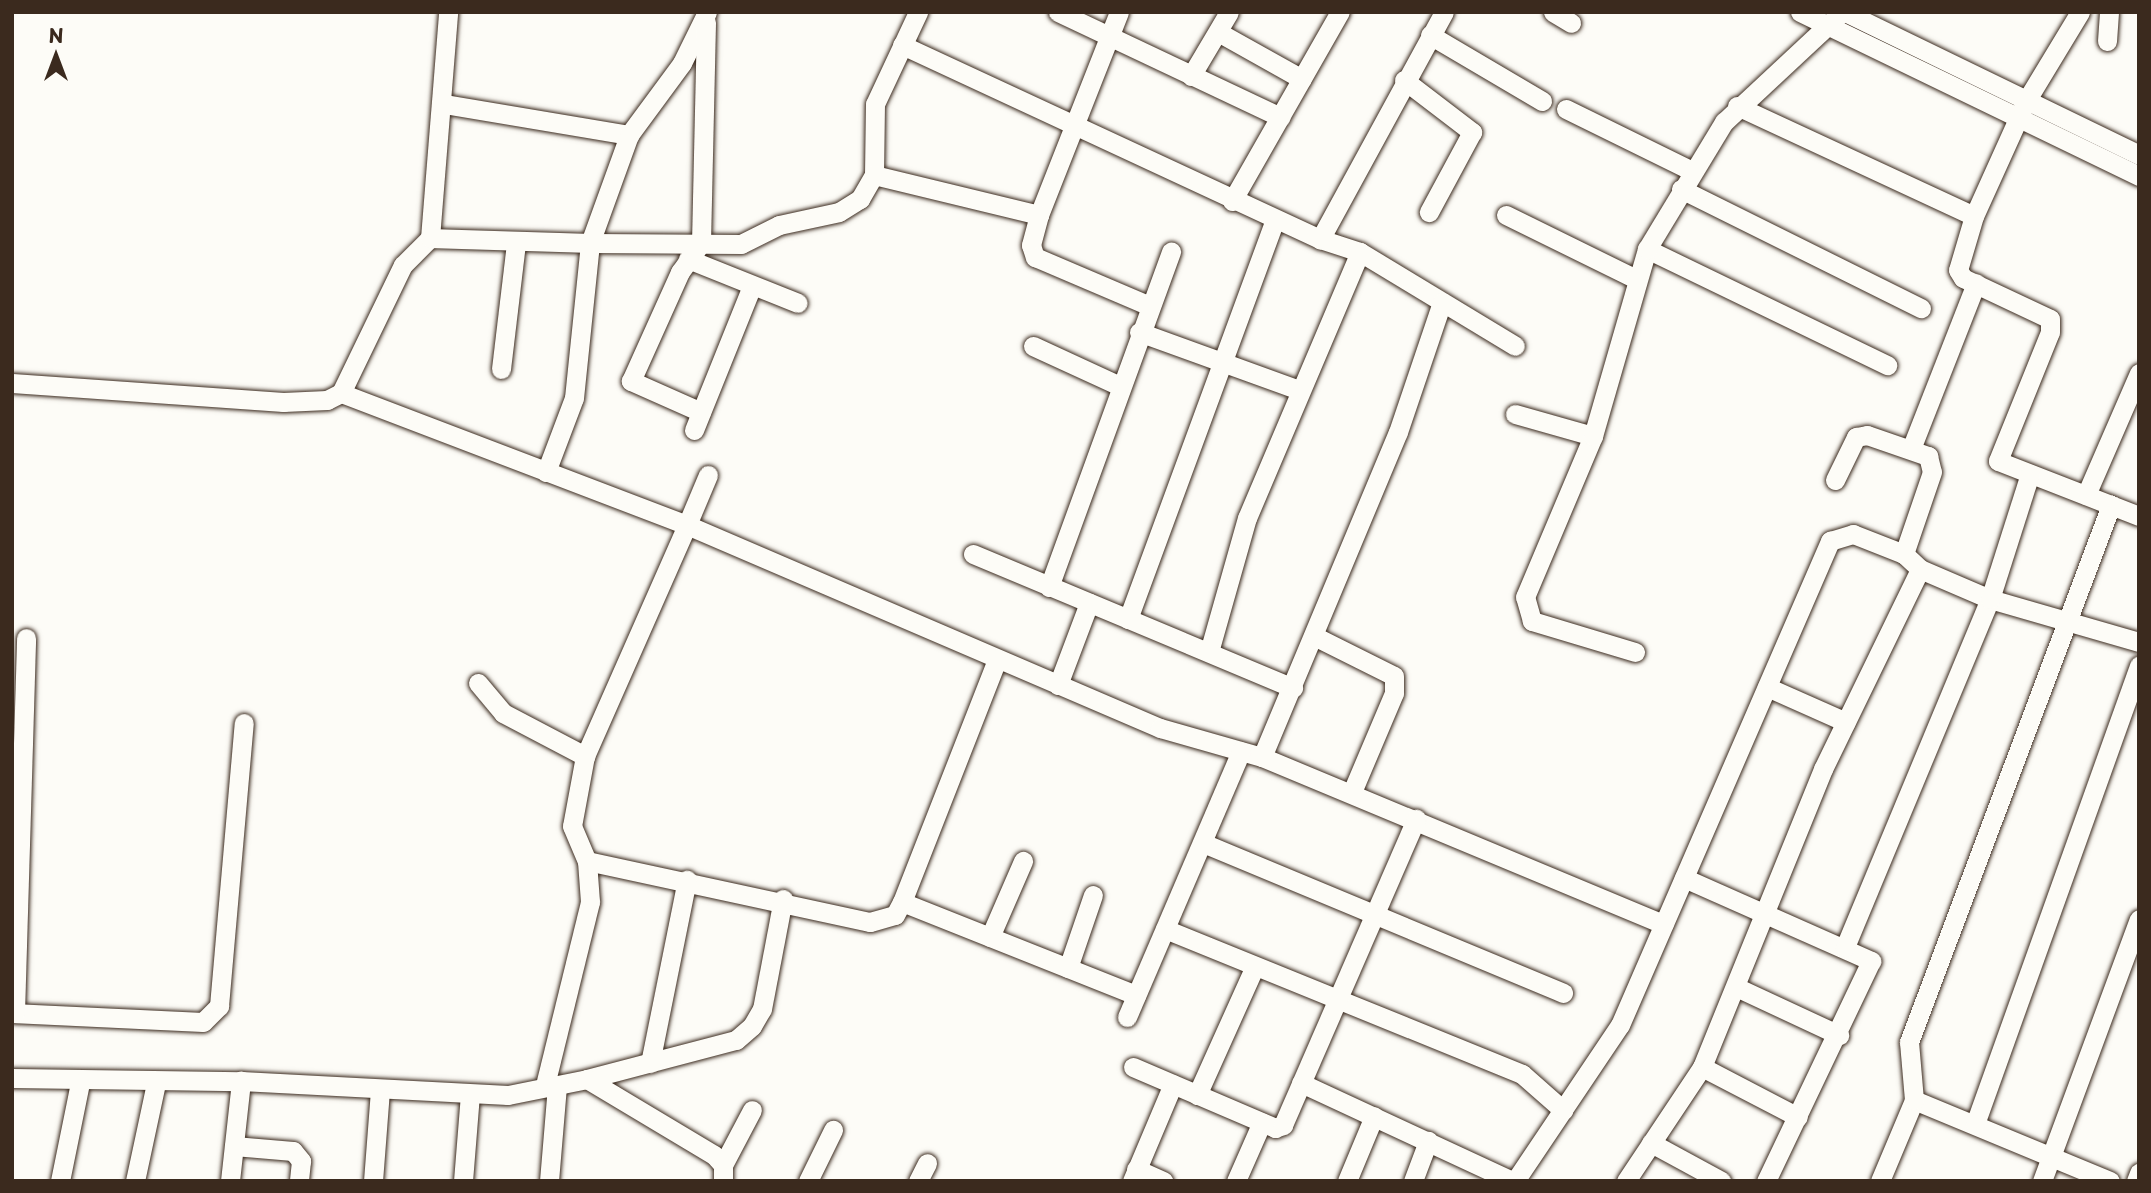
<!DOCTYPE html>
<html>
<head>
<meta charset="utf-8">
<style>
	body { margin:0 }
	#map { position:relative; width:2151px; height:1193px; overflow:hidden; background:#fdfcf7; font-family:"Playpen Sans",sans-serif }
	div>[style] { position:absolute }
	.roads { filter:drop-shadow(0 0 2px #3b2a1e) drop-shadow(0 0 2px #3b2a1e) }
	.minor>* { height:19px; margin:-9.5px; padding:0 9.5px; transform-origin:9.5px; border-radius:9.5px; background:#fdfcf7 }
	span { translate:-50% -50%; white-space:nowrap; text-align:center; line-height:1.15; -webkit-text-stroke:7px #fdfcf7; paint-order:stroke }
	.frame { position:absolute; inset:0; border:14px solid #3b2a1e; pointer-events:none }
	.north { position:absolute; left:21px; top:21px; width:70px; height:70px; -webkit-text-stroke:5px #fdfcf7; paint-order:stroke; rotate:0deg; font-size:19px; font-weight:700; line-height:28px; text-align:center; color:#3b2a1e }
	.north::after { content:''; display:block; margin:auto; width:24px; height:32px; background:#3b2a1e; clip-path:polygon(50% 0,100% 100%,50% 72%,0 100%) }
</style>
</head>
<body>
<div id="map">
	<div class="roads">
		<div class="minor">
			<i style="left:1058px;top:12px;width:246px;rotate:25.3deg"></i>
			<i style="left:1444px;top:12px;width:259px;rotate:118.6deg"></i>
			<i style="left:1320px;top:239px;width:42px;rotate:18deg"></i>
			<i style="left:1360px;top:252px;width:181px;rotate:31.2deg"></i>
			<i style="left:1553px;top:12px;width:21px;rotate:31deg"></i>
			<i style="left:1800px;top:12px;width:377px;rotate:25.8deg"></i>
			<i style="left:1845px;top:12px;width:327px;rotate:25.9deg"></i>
			<i style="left:2080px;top:12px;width:104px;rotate:121.2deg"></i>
			<i style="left:2026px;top:101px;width:126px;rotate:114.3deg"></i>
			<i style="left:1974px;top:216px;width:56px;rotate:106.5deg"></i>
			<i style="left:1958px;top:270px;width:9px;rotate:58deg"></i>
			<i style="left:1963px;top:278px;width:96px;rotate:25.2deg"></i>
			<i style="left:2050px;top:319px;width:13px;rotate:90deg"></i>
			<i style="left:2050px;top:332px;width:139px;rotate:112deg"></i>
			<i style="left:1998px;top:461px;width:151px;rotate:21.3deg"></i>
			<i style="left:1218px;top:32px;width:96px;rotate:29.2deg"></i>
			<i style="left:1430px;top:35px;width:130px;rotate:30.5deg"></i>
			<i style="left:2107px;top:41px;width:29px;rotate:-86deg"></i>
			<i style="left:902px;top:45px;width:461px;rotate:24.9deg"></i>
			<i style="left:1191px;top:76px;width:74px;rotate:-59.3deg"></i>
			<i style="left:1404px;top:80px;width:86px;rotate:37.4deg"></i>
			<i style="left:1472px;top:132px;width:91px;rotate:118.3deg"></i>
			<i style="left:444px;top:104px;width:188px;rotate:9.5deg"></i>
			<i style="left:1737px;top:106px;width:261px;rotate:24.9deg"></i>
			<i style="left:1566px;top:109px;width:140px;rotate:26.2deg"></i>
			<i style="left:874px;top:175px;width:71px;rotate:-89.2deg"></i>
			<i style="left:875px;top:104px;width:102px;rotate:-64.9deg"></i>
			<i style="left:1681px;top:189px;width:268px;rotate:26.4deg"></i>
			<i style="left:1232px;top:201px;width:218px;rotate:-60.3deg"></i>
			<i style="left:1039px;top:215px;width:218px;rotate:-68.5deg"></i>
			<i style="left:1506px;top:215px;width:145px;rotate:26.2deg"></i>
			<i style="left:430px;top:238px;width:227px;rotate:-85.4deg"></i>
			<i style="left:1647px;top:249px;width:267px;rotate:25.8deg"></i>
			<i style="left:688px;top:259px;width:118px;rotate:21.8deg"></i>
			<i style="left:1139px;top:332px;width:170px;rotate:19.9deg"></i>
			<i style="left:1033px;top:346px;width:96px;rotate:24.7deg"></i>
			<i style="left:501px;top:369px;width:127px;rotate:-83.2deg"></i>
			<i style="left:12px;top:383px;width:272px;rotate:4deg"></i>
			<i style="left:283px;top:402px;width:44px;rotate:-2.6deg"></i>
			<i style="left:327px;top:400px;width:16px;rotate:-27deg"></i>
			<i style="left:341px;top:393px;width:142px;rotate:-64.2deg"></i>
			<i style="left:403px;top:265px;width:38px;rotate:-45deg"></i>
			<i style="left:430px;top:238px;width:160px;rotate:1.8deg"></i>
			<i style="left:590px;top:243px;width:115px;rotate:-70.1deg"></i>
			<i style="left:629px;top:135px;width:89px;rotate:-53.6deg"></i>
			<i style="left:682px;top:63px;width:57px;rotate:-63.9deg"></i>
			<i style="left:341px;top:393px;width:370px;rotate:20.9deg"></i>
			<i style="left:687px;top:525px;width:253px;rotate:113.8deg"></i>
			<i style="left:585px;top:756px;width:71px;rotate:100.5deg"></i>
			<i style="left:572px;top:826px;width:38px;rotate:67deg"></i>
			<i style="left:587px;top:861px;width:41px;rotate:85.8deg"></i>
			<i style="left:590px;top:902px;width:188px;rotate:103.8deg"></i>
			<i style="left:701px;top:412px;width:77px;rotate:-156.1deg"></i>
			<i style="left:631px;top:381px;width:120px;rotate:-65.8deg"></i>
			<i style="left:680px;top:272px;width:36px;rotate:-54deg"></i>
			<i style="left:701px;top:243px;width:221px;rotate:-88.7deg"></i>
			<i style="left:1515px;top:414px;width:81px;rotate:15.8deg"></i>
			<i style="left:694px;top:430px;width:155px;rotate:-68.1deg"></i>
			<i style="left:1911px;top:449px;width:178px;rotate:-68.6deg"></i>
			<i style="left:546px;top:472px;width:79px;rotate:-69.3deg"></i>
			<i style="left:574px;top:398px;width:156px;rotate:-84.1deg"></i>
			<i style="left:590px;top:243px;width:151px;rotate:0.4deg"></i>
			<i style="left:741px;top:244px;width:42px;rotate:-26.6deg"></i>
			<i style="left:779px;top:225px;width:61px;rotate:-12.2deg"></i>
			<i style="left:839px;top:212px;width:25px;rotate:-32deg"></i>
			<i style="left:860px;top:199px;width:28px;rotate:-60deg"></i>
			<i style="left:874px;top:175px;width:170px;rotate:13.6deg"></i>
			<i style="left:1039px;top:215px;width:31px;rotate:105deg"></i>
			<i style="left:1031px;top:245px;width:13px;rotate:72deg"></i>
			<i style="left:1035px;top:257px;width:125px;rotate:23.1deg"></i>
			<i style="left:708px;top:475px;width:54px;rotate:112.8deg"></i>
			<i style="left:687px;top:525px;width:515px;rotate:23.23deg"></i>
			<i style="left:1160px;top:728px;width:106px;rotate:15.9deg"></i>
			<i style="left:1262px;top:757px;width:435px;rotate:22.6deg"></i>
			<i style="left:1835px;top:480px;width:48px;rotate:-64deg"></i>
			<i style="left:1856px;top:437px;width:11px;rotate:-10deg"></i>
			<i style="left:1867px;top:435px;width:65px;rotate:19deg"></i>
			<i style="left:1928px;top:456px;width:16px;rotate:76deg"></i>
			<i style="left:1932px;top:472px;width:87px;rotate:108.9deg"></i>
			<i style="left:1904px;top:554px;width:22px;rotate:43deg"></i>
			<i style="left:1920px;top:569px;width:76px;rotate:23.2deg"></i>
			<i style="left:1990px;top:599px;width:155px;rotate:16.1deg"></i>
			<i style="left:2086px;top:495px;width:133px;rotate:-66.5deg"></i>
			<i style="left:973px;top:554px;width:347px;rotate:22.7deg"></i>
			<i style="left:1049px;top:587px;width:357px;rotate:-70deg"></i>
			<i style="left:1128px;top:619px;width:425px;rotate:-69.8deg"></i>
			<i style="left:1314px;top:636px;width:89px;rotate:26.6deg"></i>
			<i style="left:1394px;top:676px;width:17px;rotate:90deg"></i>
			<i style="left:1394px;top:693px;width:108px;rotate:113deg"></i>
			<i style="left:1209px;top:652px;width:139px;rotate:-74.2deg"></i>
			<i style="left:1247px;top:518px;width:289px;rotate:-67deg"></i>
			<i style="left:1635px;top:652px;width:108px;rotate:-163.2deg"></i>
			<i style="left:1532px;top:621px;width:25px;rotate:-106deg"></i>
			<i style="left:1525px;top:597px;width:175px;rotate:-67.1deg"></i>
			<i style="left:1593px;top:436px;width:195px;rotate:-73.9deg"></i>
			<i style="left:1647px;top:249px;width:149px;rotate:-58.8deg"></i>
			<i style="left:1724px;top:122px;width:161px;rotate:-43deg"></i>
			<i style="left:478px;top:683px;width:39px;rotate:50deg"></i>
			<i style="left:503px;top:713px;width:93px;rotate:27.7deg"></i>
			<i style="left:1058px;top:685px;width:88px;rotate:-69.3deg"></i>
			<i style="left:1767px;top:687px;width:86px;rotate:23.9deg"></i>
			<i style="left:1262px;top:757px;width:352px;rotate:-67.3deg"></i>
			<i style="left:1398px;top:432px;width:137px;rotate:-71.3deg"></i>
			<i style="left:1203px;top:843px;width:390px;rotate:22.6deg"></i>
			<i style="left:587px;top:861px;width:289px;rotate:12.2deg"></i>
			<i style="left:870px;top:922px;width:26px;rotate:-16deg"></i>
			<i style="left:895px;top:915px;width:15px;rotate:-62deg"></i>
			<i style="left:902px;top:902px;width:252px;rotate:21.7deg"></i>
			<i style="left:1684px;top:878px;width:205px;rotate:23.9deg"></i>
			<i style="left:1871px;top:961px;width:244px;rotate:115.5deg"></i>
			<i style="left:902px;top:902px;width:261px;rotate:-68.6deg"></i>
			<i style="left:1165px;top:929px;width:385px;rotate:22.1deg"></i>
			<i style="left:1522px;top:1074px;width:55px;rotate:41.3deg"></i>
			<i style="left:990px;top:937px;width:83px;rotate:-66.5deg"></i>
			<i style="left:1845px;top:947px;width:377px;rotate:-67.4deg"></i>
			<i style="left:1990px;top:599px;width:131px;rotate:-72.3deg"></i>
			<i style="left:1068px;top:968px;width:77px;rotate:-71.1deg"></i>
			<i style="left:1736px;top:987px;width:114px;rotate:25deg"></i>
			<i style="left:12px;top:1013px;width:191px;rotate:2.7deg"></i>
			<i style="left:203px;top:1022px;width:23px;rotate:-45deg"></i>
			<i style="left:219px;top:1006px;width:284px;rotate:-85deg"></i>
			<i style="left:15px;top:1013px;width:375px;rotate:-88.3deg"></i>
			<i style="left:1127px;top:1017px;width:289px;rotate:-66.8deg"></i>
			<i style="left:650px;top:1063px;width:187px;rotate:-78.6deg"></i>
			<i style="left:1133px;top:1067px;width:155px;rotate:23.2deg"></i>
			<i style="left:1275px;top:1128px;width:9px;rotate:-21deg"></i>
			<i style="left:1283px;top:1125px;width:334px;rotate:-66.5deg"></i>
			<i style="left:1702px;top:1067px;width:108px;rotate:27.5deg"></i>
			<i style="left:12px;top:1078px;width:229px;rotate:0.8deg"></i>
			<i style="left:241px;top:1081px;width:267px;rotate:3deg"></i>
			<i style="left:508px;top:1095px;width:81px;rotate:-11.4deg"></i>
			<i style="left:587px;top:1079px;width:154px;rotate:-14.7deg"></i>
			<i style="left:736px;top:1040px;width:21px;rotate:-41deg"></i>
			<i style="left:752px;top:1026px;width:20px;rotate:-60deg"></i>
			<i style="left:762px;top:1009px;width:112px;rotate:-79.2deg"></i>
			<i style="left:587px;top:1079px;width:148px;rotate:30.9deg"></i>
			<i style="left:714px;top:1155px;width:13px;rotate:48deg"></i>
			<i style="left:723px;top:1165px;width:16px;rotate:90deg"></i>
			<i style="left:1301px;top:1083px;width:233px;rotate:24.9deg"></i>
			<i style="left:1197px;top:1095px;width:141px;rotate:-65.8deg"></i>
			<i style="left:1914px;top:1100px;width:212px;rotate:22.5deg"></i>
			<i style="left:1975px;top:1124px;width:487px;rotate:-70.3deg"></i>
			<i style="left:1651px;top:1143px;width:80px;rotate:28.5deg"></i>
			<i style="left:234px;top:1146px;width:59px;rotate:4.8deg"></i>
			<i style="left:293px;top:1151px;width:13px;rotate:51deg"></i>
			<i style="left:301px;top:1161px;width:20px;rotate:96deg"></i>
			<i style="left:723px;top:1165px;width:62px;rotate:-62.2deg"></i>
			<i style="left:1136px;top:1169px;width:30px;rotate:24deg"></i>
			<i style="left:60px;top:1181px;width:100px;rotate:-78.5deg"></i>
			<i style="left:135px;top:1181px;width:100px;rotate:-77.9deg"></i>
			<i style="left:230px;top:1181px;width:101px;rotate:-83.7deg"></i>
			<i style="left:373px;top:1181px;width:90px;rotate:-85.6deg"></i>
			<i style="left:463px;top:1181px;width:87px;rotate:-85.4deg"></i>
			<i style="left:549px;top:1181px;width:96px;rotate:-85.2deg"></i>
			<i style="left:808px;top:1181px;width:57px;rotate:-63.9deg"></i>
			<i style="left:918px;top:1181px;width:20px;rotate:-63deg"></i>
			<i style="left:1132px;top:1181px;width:105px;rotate:-67.1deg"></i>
			<i style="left:1236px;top:1181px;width:64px;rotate:-66.2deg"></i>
			<i style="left:1347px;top:1181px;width:70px;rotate:-67.4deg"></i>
			<i style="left:1413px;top:1181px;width:43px;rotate:-69.4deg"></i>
			<i style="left:1515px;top:1181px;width:188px;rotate:-56.1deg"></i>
			<i style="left:1620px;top:1025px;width:528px;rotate:-66.54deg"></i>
			<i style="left:1830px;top:541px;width:24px;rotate:-17deg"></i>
			<i style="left:1853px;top:534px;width:55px;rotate:21.4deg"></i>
			<i style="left:1626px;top:1181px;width:137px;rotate:-56.3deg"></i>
			<i style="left:1702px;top:1067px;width:322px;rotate:-67.9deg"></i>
			<i style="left:1823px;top:769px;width:222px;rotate:-64.1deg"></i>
			<i style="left:1880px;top:1181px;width:88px;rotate:-67.2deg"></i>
			<i style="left:1914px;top:1100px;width:58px;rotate:-94.9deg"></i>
			<i style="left:1909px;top:1042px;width:574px;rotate:-69.39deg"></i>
			<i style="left:2042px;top:1181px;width:279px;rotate:-69.7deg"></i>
			<i style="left:2136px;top:1181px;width:9px;rotate:-69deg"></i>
		</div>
	</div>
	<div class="frame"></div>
	<div class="north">N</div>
</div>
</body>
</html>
